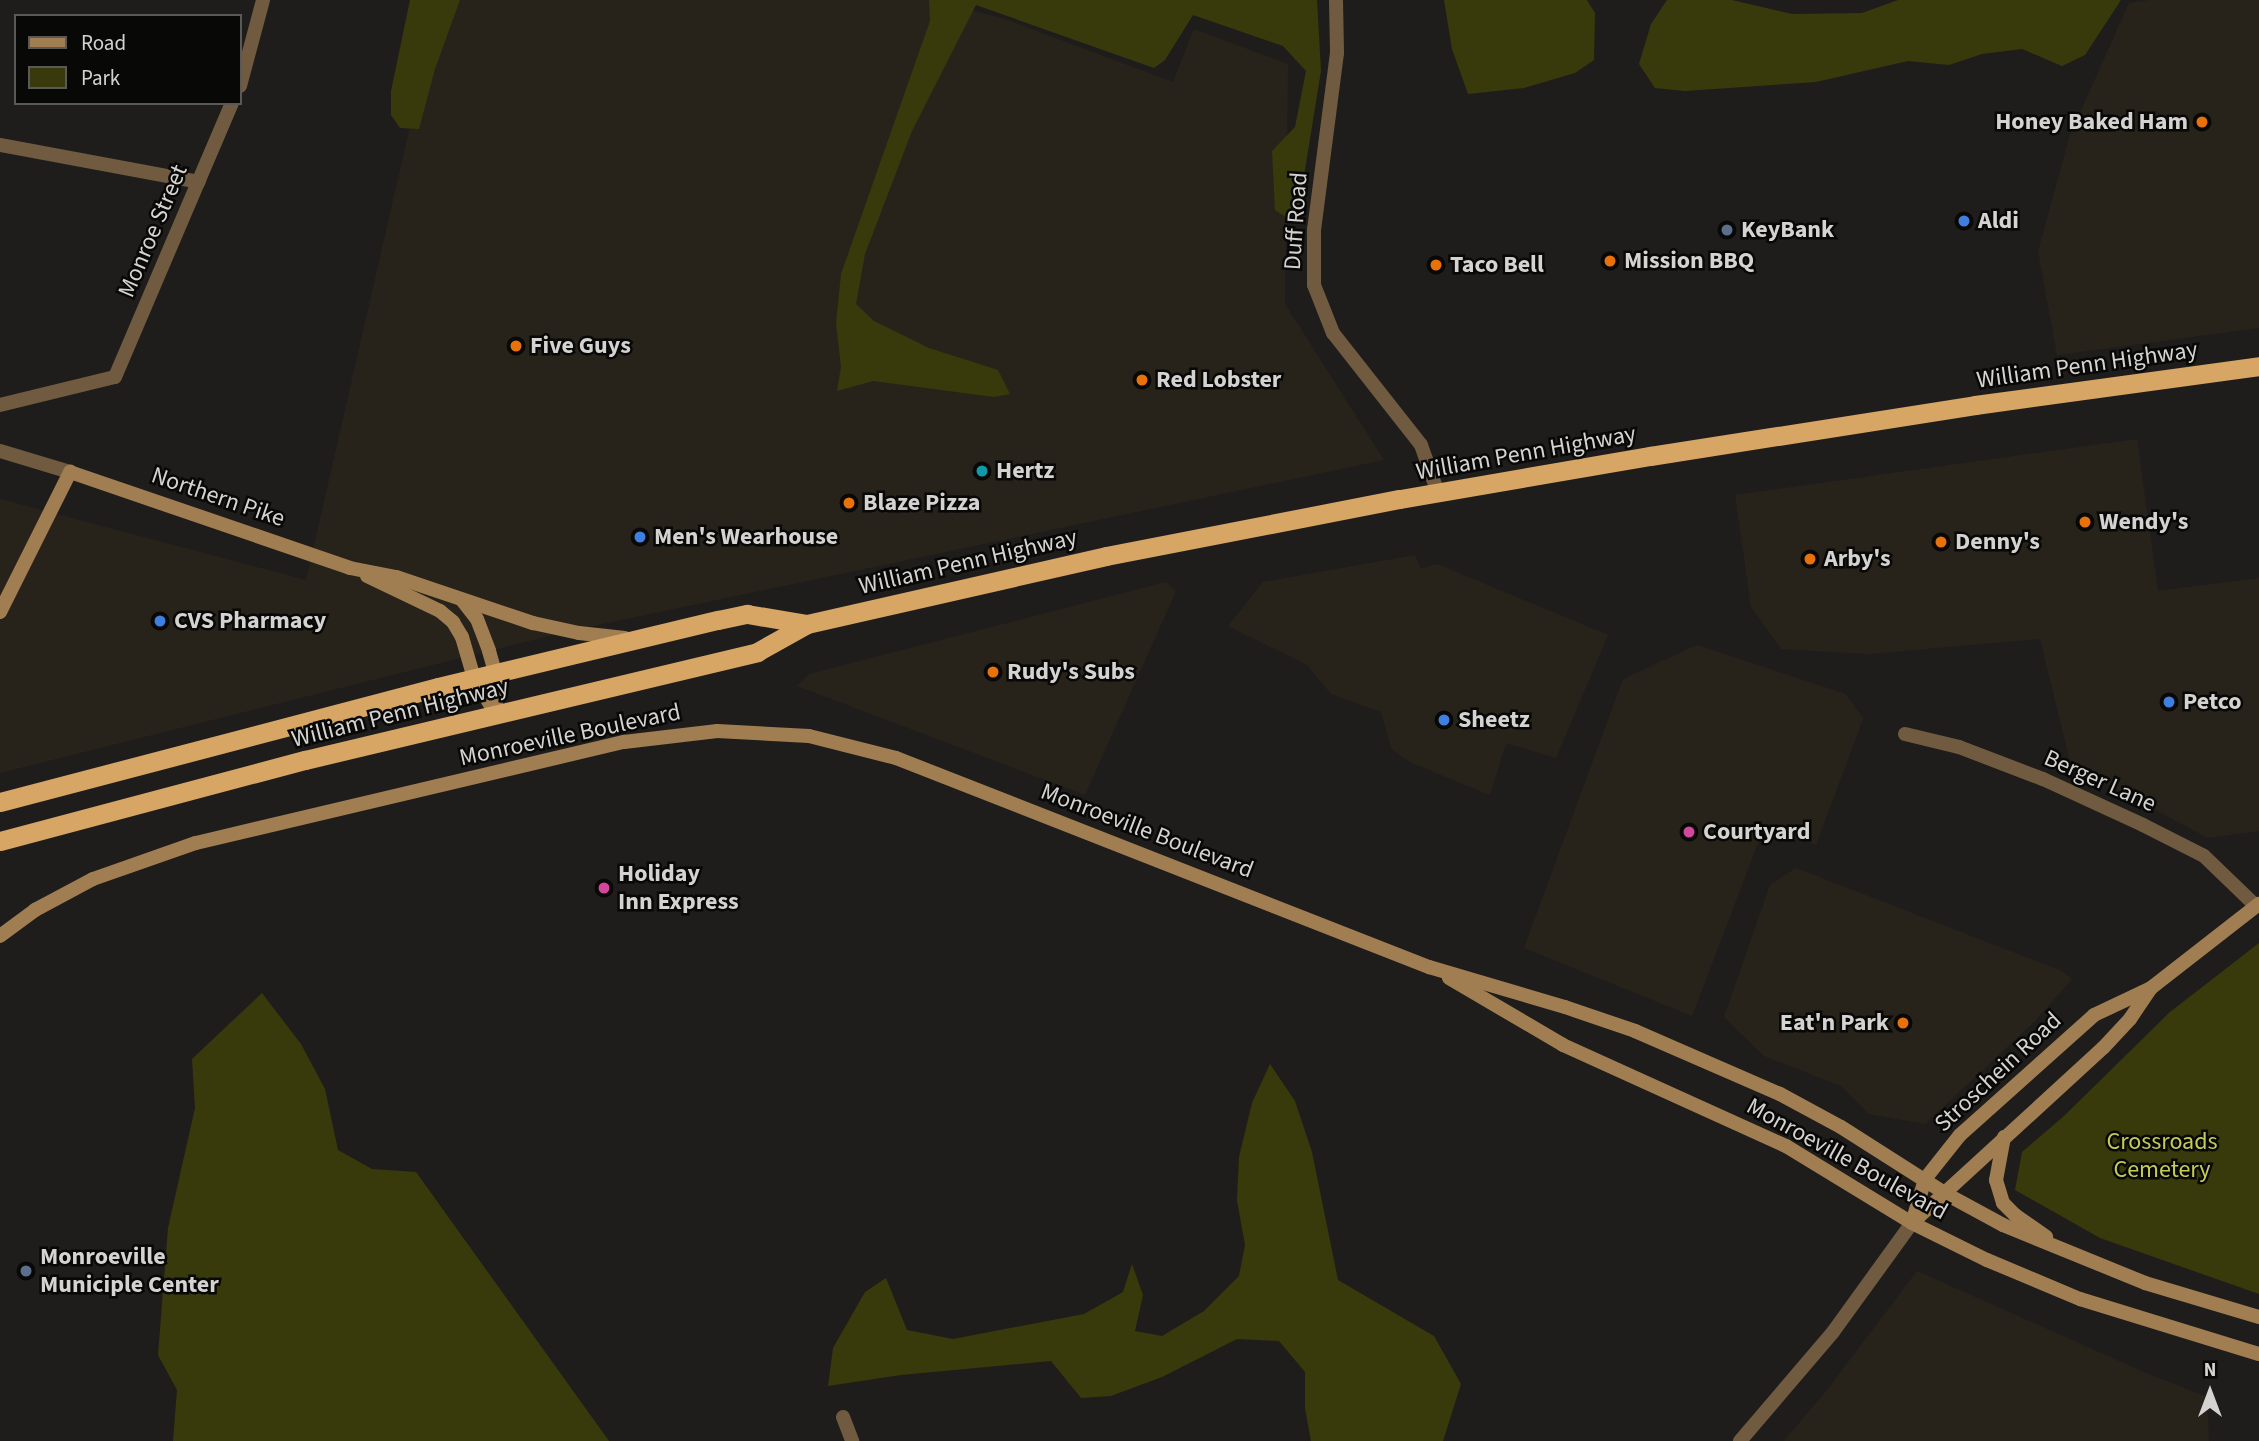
<!DOCTYPE html>
<html>
<head>
<meta charset="utf-8">
<style>
	body { margin:0 }
	#map { position:relative; width:2259px; height:1441px; overflow:hidden; background:#1f1d1b; font-family:"Source Sans 3",sans-serif }
	div>[style] { position:absolute }
	.built>* { inset:0; background:#27231b }
	.green>* { inset:0; background:#383a0b }
	.minor>* { height:14px; margin:-7px; padding:0 7px; transform-origin:7px; border-radius:7px; background:#715b40 }
	.tertiary>* { height:14px; margin:-7px; padding:0 7px; transform-origin:7px; border-radius:7px; background:#715b40 }
	.secondary>* { height:14px; margin:-7px; padding:0 7px; transform-origin:7px; border-radius:7px; background:#a17e51 }
	.trunk>* { height:19px; margin:-9.5px; padding:0 9.5px; transform-origin:9.5px; border-radius:9.5px; background:#d7a564 }
	.dots>* { width:19px; height:19px; translate:-50% -50%; box-sizing:border-box; border:4px solid #080807; border-radius:50% }
	span { translate:-50% -50%; white-space:nowrap; text-align:center; line-height:1.15; -webkit-text-stroke:5px #080807; paint-order:stroke }
	.poi-label { font-size:24px; color:#d4d3d1; font-weight:700 }
	.right { translate:-100% -50%; text-align:right }
	.left { translate:0 -50%; text-align:left }
	.street-label { font-size:24px; color:#d4d3d1 }
	.park-label { font-size:24px; color:#c6cc57 }
	.legend { position:absolute; left:14px; top:14px; width:228px; height:91px; box-sizing:border-box; background:#080807; border:2px solid #5a5958; margin:0; padding:9px 12px; list-style:none; font-size:21px; color:#d4d3d1 }
	.legend li { display:flex; align-items:center; gap:14px; height:35px }
	.legend b { width:35px; border:2px solid #5a5958 }
	.north { position:absolute; left:2175px; top:1357px; width:70px; height:70px; -webkit-text-stroke:5px #080807; paint-order:stroke; rotate:0deg; font-size:19px; font-weight:700; line-height:28px; text-align:center; color:#d4d3d1 }
	.north::after { content:''; display:block; margin:auto; width:24px; height:32px; background:#d4d3d1; clip-path:polygon(50% 0,100% 100%,50% 72%,0 100%) }
</style>
</head>
<body>
<div id="map">
	<div class="built">
		<i style="clip-path:polygon(439px 0,933px 0,1005px 19px,1173px 82px,1194px 29px,1288px 64px,1285px 304px,1384px 460px,569px 631px,0 773px,0 499px,306px 580px)"></i>
		<i style="clip-path:polygon(2149px 0,2259px 0,2259px 328px,2057px 355px,2038px 251px,2070px 135px,2129px 3px)"></i>
		<i style="clip-path:polygon(2137px 439px,2158px 591px,2259px 578px,2259px 831px,2208px 838px,2071px 765px,2040px 639px,1868px 654px,1781px 649px,1751px 607px,1735px 495px)"></i>
		<i style="clip-path:polygon(1415px 555px,1421px 569px,1437px 564px,1608px 635px,1556px 758px,1506px 743px,1490px 795px,1412px 763px,1392px 750px,1381px 712px,1331px 694px,1307px 665px,1228px 626px,1263px 582px)"></i>
		<i style="clip-path:polygon(1166px 582px,1176px 591px,1085px 795px,797px 686px,809px 674px)"></i>
		<i style="clip-path:polygon(1697px 645px,1846px 694px,1863px 719px,1816px 845px,1765px 825px,1692px 1016px,1524px 948px,1623px 679px)"></i>
		<i style="clip-path:polygon(1796px 868px,2062px 971px,2072px 979px,2035px 1021px,1925px 1124px,1869px 1114px,1841px 1086px,1764px 1056px,1724px 1017px,1770px 885px)"></i>
		<i style="clip-path:polygon(1917px 1271px,2139px 1370px,2207px 1397px,2209px 1441px,1784px 1441px,1827px 1390px)"></i>
	</div>
	<div class="green">
		<i style="clip-path:polygon(410px 0,460px 0,435px 69px,419px 129px,400px 128px,391px 115px,391px 91px)"></i>
		<i style="clip-path:polygon(929px 0,1317px 0,1321px 71px,1298px 213px,1290px 220px,1275px 210px,1272px 151px,1295px 127px,1306px 71px,1283px 46px,1193px 15px,1165px 60px,1154px 68px,976px 5px,912px 131px,865px 254px,856px 304px,874px 321px,929px 348px,998px 370px,1010px 394px,994px 397px,873px 381px,837px 391px,841px 367px,836px 323px,841px 274px,930px 21px)"></i>
		<i style="clip-path:polygon(1444px 0,1587px 0,1595px 13px,1594px 60px,1575px 73px,1524px 88px,1468px 94px,1452px 49px)"></i>
		<i style="clip-path:polygon(1667px 0,1732px 0,1792px 14px,1862px 13px,1898px 0,2121px 0,2085px 55px,2062px 66px,2022px 49px,1982px 54px,1949px 65px,1908px 61px,1816px 82px,1685px 91px,1655px 88px,1639px 64px,1651px 24px)"></i>
		<i style="clip-path:polygon(2259px 943px,2259px 1294px,2100px 1238px,2015px 1190px,2022px 1152px,2064px 1116px,2170px 1012px)"></i>
		<i style="clip-path:polygon(262px 993px,301px 1044px,325px 1089px,338px 1150px,372px 1169px,416px 1172px,609px 1441px,173px 1441px,177px 1390px,158px 1355px,168px 1228px,195px 1108px,192px 1059px)"></i>
		<i style="clip-path:polygon(1270px 1064px,1295px 1101px,1312px 1152px,1338px 1280px,1434px 1336px,1461px 1384px,1443px 1441px,1311px 1441px,1305px 1408px,1305px 1372px,1279px 1341px,1237px 1339px,1162px 1377px,1111px 1396px,1081px 1398px,1051px 1361px,901px 1375px,828px 1386px,833px 1348px,865px 1292px,886px 1278px,907px 1330px,953px 1339px,1084px 1314px,1123px 1292px,1132px 1264px,1143px 1295px,1135px 1331px,1162px 1336px,1204px 1311px,1239px 1276px,1245px 1245px,1237px 1200px,1239px 1157px,1252px 1103px)"></i>
	</div>
	<div class="minor">
		<i style="left:240px;top:86px;width:89px;rotate:-75deg"></i>
		<i style="left:0;top:145px;width:202px;rotate:10.5deg"></i>
		<i style="left:0;top:405px;width:118px;rotate:-13.7deg"></i>
		<i style="left:115px;top:377px;width:298px;rotate:-66.9deg"></i>
		<i style="left:1905px;top:734px;width:56px;rotate:13.5deg"></i>
		<i style="left:1959px;top:747px;width:90px;rotate:20.9deg"></i>
		<i style="left:2043px;top:779px;width:110px;rotate:24.7deg"></i>
		<i style="left:2143px;top:825px;width:68px;rotate:26.9deg"></i>
		<i style="left:2204px;top:856px;width:72px;rotate:43.9deg"></i>
		<i style="left:843px;top:1417px;width:26px;rotate:69deg"></i>
	</div>
	<div class="tertiary">
		<i style="left:1336px;top:0;width:53px;rotate:88.9deg"></i>
		<i style="left:1337px;top:53px;width:177px;rotate:97.4deg"></i>
		<i style="left:1314px;top:229px;width:56px;rotate:90deg"></i>
		<i style="left:1314px;top:285px;width:52px;rotate:68.4deg"></i>
		<i style="left:1333px;top:333px;width:142px;rotate:51.8deg"></i>
		<i style="left:1421px;top:445px;width:51px;rotate:70.5deg"></i>
		<i style="left:0;top:451px;width:73px;rotate:16.7deg"></i>
		<i style="left:1740px;top:1441px;width:143px;rotate:-49.5deg"></i>
		<i style="left:1833px;top:1332px;width:135px;rotate:-54.1deg"></i>
	</div>
	<div class="secondary">
		<i style="left:367px;top:576px;width:81px;rotate:25.6deg"></i>
		<i style="left:440px;top:611px;width:17px;rotate:40deg"></i>
		<i style="left:453px;top:622px;width:17px;rotate:59deg"></i>
		<i style="left:462px;top:637px;width:43px;rotate:73.7deg"></i>
		<i style="left:474px;top:678px;width:42px;rotate:58.6deg"></i>
		<i style="left:462px;top:600px;width:24px;rotate:52deg"></i>
		<i style="left:477px;top:619px;width:34px;rotate:69deg"></i>
		<i style="left:489px;top:651px;width:22px;rotate:74deg"></i>
		<i style="left:495px;top:672px;width:40px;rotate:88.6deg"></i>
		<i style="left:0;top:612px;width:157px;rotate:-63.4deg"></i>
		<i style="left:70px;top:472px;width:296px;rotate:18.9deg"></i>
		<i style="left:350px;top:568px;width:47px;rotate:11.1deg"></i>
		<i style="left:396px;top:577px;width:145px;rotate:18.6deg"></i>
		<i style="left:533px;top:623px;width:47px;rotate:12.3deg"></i>
		<i style="left:579px;top:633px;width:46px;rotate:6.2deg"></i>
		<i style="left:0;top:936px;width:44px;rotate:-36.6deg"></i>
		<i style="left:35px;top:910px;width:66px;rotate:-28.1deg"></i>
		<i style="left:93px;top:879px;width:109px;rotate:-19.3deg"></i>
		<i style="left:196px;top:843px;width:440px;rotate:-13.3deg"></i>
		<i style="left:624px;top:742px;width:94px;rotate:-6.7deg"></i>
		<i style="left:717px;top:731px;width:92px;rotate:3.1deg"></i>
		<i style="left:809px;top:736px;width:90px;rotate:14.2deg"></i>
		<i style="left:896px;top:758px;width:573px;rotate:21.41deg"></i>
		<i style="left:1429px;top:967px;width:142px;rotate:16.4deg"></i>
		<i style="left:1565px;top:1007px;width:74px;rotate:18.9deg"></i>
		<i style="left:1635px;top:1031px;width:158px;rotate:23.5deg"></i>
		<i style="left:1780px;top:1094px;width:69px;rotate:28.4deg"></i>
		<i style="left:1841px;top:1127px;width:125px;rotate:32.5deg"></i>
		<i style="left:1946px;top:1194px;width:65px;rotate:28.5deg"></i>
		<i style="left:2003px;top:1225px;width:153px;rotate:22.2deg"></i>
		<i style="left:2145px;top:1283px;width:119px;rotate:16.6deg"></i>
		<i style="left:1449px;top:978px;width:132px;rotate:30.4deg"></i>
		<i style="left:1563px;top:1045px;width:245px;rotate:24.4deg"></i>
		<i style="left:1786px;top:1146px;width:148px;rotate:31.4deg"></i>
		<i style="left:1912px;top:1223px;width:84px;rotate:26.3deg"></i>
		<i style="left:1987px;top:1260px;width:101px;rotate:22.8deg"></i>
		<i style="left:2080px;top:1299px;width:187px;rotate:17.1deg"></i>
		<i style="left:2004px;top:1137px;width:44px;rotate:100.5deg"></i>
		<i style="left:1996px;top:1180px;width:24px;rotate:73deg"></i>
		<i style="left:2003px;top:1203px;width:17px;rotate:45deg"></i>
		<i style="left:2015px;top:1215px;width:38px;rotate:35deg"></i>
		<i style="left:1913px;top:1222px;width:258px;rotate:-42.5deg"></i>
		<i style="left:2103px;top:1048px;width:40px;rotate:-47deg"></i>
		<i style="left:2130px;top:1019px;width:37px;rotate:-56deg"></i>
		<i style="left:1912px;top:1223px;width:46px;rotate:-73.5deg"></i>
		<i style="left:1925px;top:1179px;width:56px;rotate:-51.5deg"></i>
		<i style="left:1960px;top:1135px;width:180px;rotate:-41.8deg"></i>
		<i style="left:2094px;top:1015px;width:63px;rotate:-25.3deg"></i>
		<i style="left:2151px;top:988px;width:137px;rotate:-37.9deg"></i>
	</div>
	<div class="trunk">
		<i style="left:0;top:802px;width:453px;rotate:-14.7deg"></i>
		<i style="left:438px;top:687px;width:288px;rotate:-13.5deg"></i>
		<i style="left:718px;top:620px;width:30px;rotate:-12deg"></i>
		<i style="left:747px;top:614px;width:61px;rotate:9.5deg"></i>
		<i style="left:0;top:841px;width:316px;rotate:-14.9deg"></i>
		<i style="left:305px;top:760px;width:465px;rotate:-13.4deg"></i>
		<i style="left:757px;top:652px;width:57px;rotate:-29.2deg"></i>
		<i style="left:807px;top:624px;width:307px;rotate:-12.8deg"></i>
		<i style="left:1106px;top:556px;width:299px;rotate:-11deg"></i>
		<i style="left:1400px;top:499px;width:254px;rotate:-9.8deg"></i>
		<i style="left:1650px;top:456px;width:329px;rotate:-8.9deg"></i>
		<i style="left:1975px;top:405px;width:287px;rotate:-7.8deg"></i>
	</div>
	<div class="dots">
		<i style="left:2202px;top:122px;background:#e8710a"></i>
		<i style="left:1964px;top:221px;background:#3f7fe0"></i>
		<i style="left:1727px;top:230px;background:#5c6f8a"></i>
		<i style="left:1610px;top:261px;background:#e8710a"></i>
		<i style="left:1436px;top:265px;background:#e8710a"></i>
		<i style="left:516px;top:346px;background:#e8710a"></i>
		<i style="left:1142px;top:380px;background:#e8710a"></i>
		<i style="left:982px;top:471px;background:#0f9aa8"></i>
		<i style="left:849px;top:503px;background:#e8710a"></i>
		<i style="left:2085px;top:522px;background:#e8710a"></i>
		<i style="left:640px;top:537px;background:#3f7fe0"></i>
		<i style="left:1941px;top:542px;background:#e8710a"></i>
		<i style="left:1810px;top:559px;background:#e8710a"></i>
		<i style="left:160px;top:621px;background:#3f7fe0"></i>
		<i style="left:993px;top:672px;background:#e8710a"></i>
		<i style="left:2169px;top:702px;background:#3f7fe0"></i>
		<i style="left:1444px;top:720px;background:#3f7fe0"></i>
		<i style="left:1689px;top:832px;background:#d1479c"></i>
		<i style="left:604px;top:888px;background:#d1479c"></i>
		<i style="left:1903px;top:1023px;background:#e8710a"></i>
		<i style="left:26px;top:1271px;background:#5c6f8a"></i>
	</div>
	<div class="poi-label">
		<span class="right" style="left:2188px;top:122px">Honey Baked Ham</span>
		<span class="left" style="left:1978px;top:221px">Aldi</span>
		<span class="left" style="left:1741px;top:230px">KeyBank</span>
		<span class="left" style="left:1624px;top:261px">Mission BBQ</span>
		<span class="left" style="left:1450px;top:265px">Taco Bell</span>
		<span class="left" style="left:530px;top:346px">Five Guys</span>
		<span class="left" style="left:1156px;top:380px">Red Lobster</span>
		<span class="left" style="left:996px;top:471px">Hertz</span>
		<span class="left" style="left:863px;top:503px">Blaze Pizza</span>
		<span class="left" style="left:2099px;top:522px">Wendy's</span>
		<span class="left" style="left:654px;top:537px">Men's Wearhouse</span>
		<span class="left" style="left:1955px;top:542px">Denny's</span>
		<span class="left" style="left:1824px;top:559px">Arby's</span>
		<span class="left" style="left:174px;top:621px">CVS Pharmacy</span>
		<span class="left" style="left:1007px;top:672px">Rudy's Subs</span>
		<span class="left" style="left:2183px;top:702px">Petco</span>
		<span class="left" style="left:1458px;top:720px">Sheetz</span>
		<span class="left" style="left:1703px;top:832px">Courtyard</span>
		<span class="left" style="left:618px;top:888px">Holiday<br>Inn Express</span>
		<span class="right" style="left:1889px;top:1023px">Eat'n Park</span>
		<span class="left" style="left:40px;top:1271px">Monroeville<br>Municiple Center</span>
	</div>
	<div class="street-label">
		<span style="left:1296px;top:221px;rotate:-86deg">Duff Road</span>
		<span style="left:153px;top:231px;rotate:-67deg">Monroe Street</span>
		<span style="left:2087px;top:365px;rotate:-8deg">William Penn Highway</span>
		<span style="left:1526px;top:453px;rotate:-10deg">William Penn Highway</span>
		<span style="left:218px;top:497px;rotate:19deg">Northern Pike</span>
		<span style="left:968px;top:562px;rotate:-13deg">William Penn Highway</span>
		<span style="left:400px;top:713px;rotate:-14deg">William Penn Highway</span>
		<span style="left:570px;top:735px;rotate:-12deg">Monroeville Boulevard</span>
		<span style="left:2100px;top:781px;rotate:24deg">Berger Lane</span>
		<span style="left:1147px;top:831px;rotate:21deg">Monroeville Boulevard</span>
		<span style="left:1998px;top:1072px;rotate:-43deg">Stroschein Road</span>
		<span style="left:1847px;top:1159px;rotate:29deg">Monroeville Boulevard</span>
	</div>
	<div class="park-label">
		<span style="left:2162px;top:1156px">Crossroads<br>Cemetery</span>
	</div>
	<ul class="legend">
	<li><b style="height:9px;background:#a17e51"></b>Road</li>
	<li><b style="height:19px;background:#383a0b"></b>Park</li>
	</ul>
	<div class="north">N</div>
</div>
</body>
</html>
